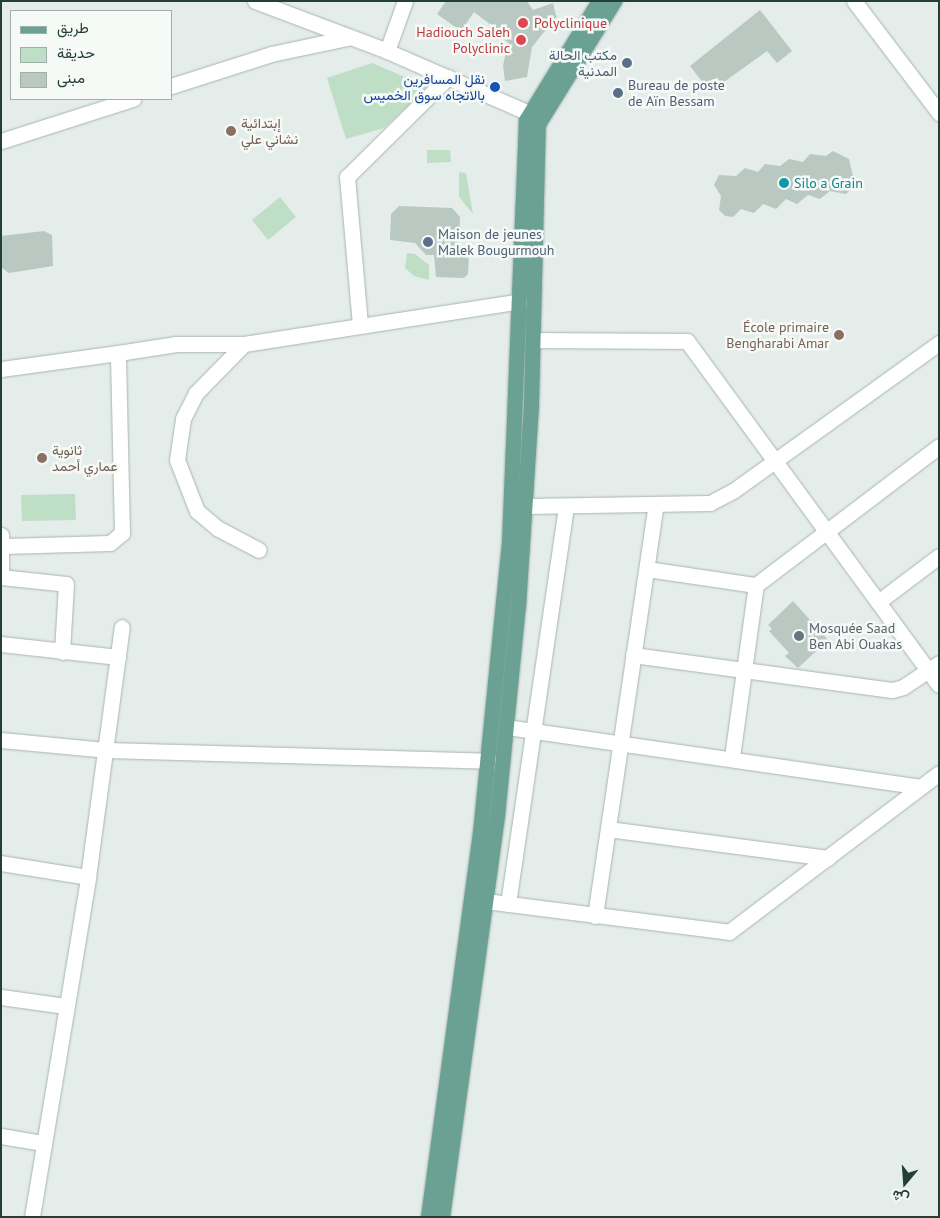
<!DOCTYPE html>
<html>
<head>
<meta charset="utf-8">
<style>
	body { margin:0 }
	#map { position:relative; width:940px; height:1218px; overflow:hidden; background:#e4ede9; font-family:"PT Sans",Vazirmatn,sans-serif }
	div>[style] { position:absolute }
	.green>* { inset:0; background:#bedec6 }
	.building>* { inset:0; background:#bac8c2 }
	.roads { filter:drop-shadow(0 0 1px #a7b5b0) drop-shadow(0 0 1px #a7b5b0) }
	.minor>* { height:15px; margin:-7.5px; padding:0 7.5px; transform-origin:7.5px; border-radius:7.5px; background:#fff }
	.major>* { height:15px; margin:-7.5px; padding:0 7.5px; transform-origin:7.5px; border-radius:7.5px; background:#6aa193 }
	.dots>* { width:14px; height:14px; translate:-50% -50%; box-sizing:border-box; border:2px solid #f5faf7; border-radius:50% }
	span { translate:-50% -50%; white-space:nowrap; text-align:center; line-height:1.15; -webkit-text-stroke:5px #f5faf7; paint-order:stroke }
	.health-label { font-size:14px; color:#be3a42 }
	.left { translate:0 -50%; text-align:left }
	.right { translate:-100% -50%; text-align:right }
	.service-label { font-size:14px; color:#4e5e75 }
	.transit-label { font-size:14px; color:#164399 }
	.education-label { font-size:14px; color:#785e54 }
	.culture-label { font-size:14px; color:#0d838f }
	.worship-label { font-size:14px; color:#5b616d }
	.frame { position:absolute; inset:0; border:2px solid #243f37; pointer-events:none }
	.legend { position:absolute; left:10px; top:10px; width:162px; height:90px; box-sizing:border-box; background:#f5faf7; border:1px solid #a1afaa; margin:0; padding:6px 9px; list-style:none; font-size:15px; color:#243f37 }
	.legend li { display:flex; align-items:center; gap:10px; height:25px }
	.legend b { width:25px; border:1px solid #a1afaa }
	.north { position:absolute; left:880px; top:1158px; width:50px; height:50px; -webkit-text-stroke:4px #f5faf7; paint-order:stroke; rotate:198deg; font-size:14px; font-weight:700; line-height:20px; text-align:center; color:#243f37 }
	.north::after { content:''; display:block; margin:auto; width:18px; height:22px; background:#243f37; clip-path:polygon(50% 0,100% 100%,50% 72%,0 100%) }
</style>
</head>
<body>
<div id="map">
	<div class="green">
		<i style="clip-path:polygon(372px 63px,428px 87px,384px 128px,346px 139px,327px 78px)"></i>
		<i style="clip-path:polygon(427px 150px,450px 150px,451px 162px,427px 163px)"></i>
		<i style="clip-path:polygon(459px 172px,466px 173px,473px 214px,459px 197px)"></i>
		<i style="clip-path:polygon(280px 197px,296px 217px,268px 240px,252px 220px)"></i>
		<i style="clip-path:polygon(407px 253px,415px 254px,429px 265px,429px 280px,414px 276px,405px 268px)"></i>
		<i style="clip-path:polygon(75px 494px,76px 520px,22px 521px,21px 495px)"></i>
	</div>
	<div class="building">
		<i style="clip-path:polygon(446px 1px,527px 1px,533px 10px,553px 3px,558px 23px,544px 32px,532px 47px,527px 77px,505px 81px,503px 66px,508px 42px,492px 33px,491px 25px,474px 12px,461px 31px,437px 14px)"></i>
		<i style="clip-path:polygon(760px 10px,792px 51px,777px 63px,767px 51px,710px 92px,690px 66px)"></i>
		<i style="clip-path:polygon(833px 151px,849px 159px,855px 185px,846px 194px,830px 191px,820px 199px,808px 195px,797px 204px,786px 199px,776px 209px,763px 204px,754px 213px,741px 209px,733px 217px,725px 216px,719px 210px,721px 196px,714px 185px,719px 175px,736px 176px,745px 168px,758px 172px,765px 164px,780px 166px,789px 159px,803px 162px,810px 154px,826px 156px)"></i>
		<i style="clip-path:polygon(399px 206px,452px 208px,460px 217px,459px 251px,469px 252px,468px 274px,464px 278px,436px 277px,434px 255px,426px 255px,415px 243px,390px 240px,391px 214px)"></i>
		<i style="clip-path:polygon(44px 231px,52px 235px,53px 266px,9px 273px,1px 267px,1px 236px)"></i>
		<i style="clip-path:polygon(793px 601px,828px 640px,798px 668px,785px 656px,789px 653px,769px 631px,772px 629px,768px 625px)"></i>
	</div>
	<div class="roads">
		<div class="minor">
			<i style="left:255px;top:1px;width:141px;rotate:20.7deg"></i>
			<i style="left:387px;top:51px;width:167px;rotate:23.6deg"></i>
			<i style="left:854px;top:1px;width:141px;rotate:52.8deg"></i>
			<i style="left:387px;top:51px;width:53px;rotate:-70.2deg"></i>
			<i style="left:171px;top:86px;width:105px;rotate:-17.7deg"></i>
			<i style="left:271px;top:54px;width:78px;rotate:-11.9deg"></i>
			<i style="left:1px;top:141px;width:139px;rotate:-17.7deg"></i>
			<i style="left:360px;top:325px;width:149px;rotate:-95deg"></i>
			<i style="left:347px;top:177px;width:142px;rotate:-44.7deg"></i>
			<i style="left:534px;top:340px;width:153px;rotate:0.4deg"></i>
			<i style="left:687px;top:341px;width:426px;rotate:53.8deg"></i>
			<i style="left:244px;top:344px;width:69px;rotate:134.4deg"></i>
			<i style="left:196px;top:393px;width:29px;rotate:117deg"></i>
			<i style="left:183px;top:419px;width:41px;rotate:98.3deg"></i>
			<i style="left:177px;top:460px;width:55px;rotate:68.6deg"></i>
			<i style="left:197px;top:511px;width:26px;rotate:40deg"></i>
			<i style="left:217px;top:528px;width:47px;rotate:27.6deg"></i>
			<i style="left:1px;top:369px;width:118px;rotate:-7.8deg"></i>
			<i style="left:526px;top:506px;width:184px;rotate:-0.9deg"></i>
			<i style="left:710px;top:503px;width:26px;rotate:-28deg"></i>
			<i style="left:733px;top:491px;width:254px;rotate:-35.7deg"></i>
			<i style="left:1px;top:535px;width:42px;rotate:90deg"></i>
			<i style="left:4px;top:546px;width:106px;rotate:-1.6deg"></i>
			<i style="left:110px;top:543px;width:16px;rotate:-40deg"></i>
			<i style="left:122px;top:533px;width:180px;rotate:-91.3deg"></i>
			<i style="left:118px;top:353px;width:59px;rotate:-8.8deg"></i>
			<i style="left:176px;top:344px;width:68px"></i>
			<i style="left:244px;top:344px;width:280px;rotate:-8.8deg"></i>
			<i style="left:647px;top:569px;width:110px;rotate:8.4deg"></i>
			<i style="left:756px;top:585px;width:230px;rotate:-37.2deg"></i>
			<i style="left:1px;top:577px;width:65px;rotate:6.1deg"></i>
			<i style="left:66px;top:584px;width:68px;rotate:93.4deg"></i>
			<i style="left:878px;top:602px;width:76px;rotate:-37deg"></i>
			<i style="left:1px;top:644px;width:118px;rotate:6.3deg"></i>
			<i style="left:633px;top:655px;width:261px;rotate:7.7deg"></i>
			<i style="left:892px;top:690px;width:11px;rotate:-15deg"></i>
			<i style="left:903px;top:687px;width:43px;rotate:-33.7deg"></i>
			<i style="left:506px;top:727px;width:419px;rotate:8.2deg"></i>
			<i style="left:1px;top:740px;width:105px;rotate:5.4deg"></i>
			<i style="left:106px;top:750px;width:393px;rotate:1.6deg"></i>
			<i style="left:732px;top:757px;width:174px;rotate:-82.1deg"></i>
			<i style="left:608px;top:829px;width:222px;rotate:7.5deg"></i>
			<i style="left:1px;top:863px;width:88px;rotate:9.1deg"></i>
			<i style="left:485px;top:901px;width:246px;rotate:7.2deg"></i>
			<i style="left:729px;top:932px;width:263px;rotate:-37.1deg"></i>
			<i style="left:508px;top:904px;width:402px;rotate:-81.7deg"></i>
			<i style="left:595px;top:916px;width:416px;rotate:-81.6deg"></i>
			<i style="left:1px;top:997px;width:65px;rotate:8deg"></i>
			<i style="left:1px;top:1136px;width:43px;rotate:9.5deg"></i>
			<i style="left:32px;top:1217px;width:345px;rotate:-80.6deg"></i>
			<i style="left:88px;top:877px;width:252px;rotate:-82.3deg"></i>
		</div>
		<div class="major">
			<i style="left:428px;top:1217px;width:388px;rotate:-82.3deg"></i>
			<i style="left:480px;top:833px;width:291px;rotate:-84.3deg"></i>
			<i style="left:509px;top:543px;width:423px;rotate:-87.7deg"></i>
			<i style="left:526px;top:120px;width:140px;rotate:-58.5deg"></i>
			<i style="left:442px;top:1217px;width:406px;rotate:-82.2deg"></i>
			<i style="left:497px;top:815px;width:210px;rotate:-84.3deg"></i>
			<i style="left:518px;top:606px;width:203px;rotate:-86.3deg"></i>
			<i style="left:531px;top:403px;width:279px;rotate:-88.6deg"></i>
			<i style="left:538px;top:124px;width:145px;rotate:-58.3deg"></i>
		</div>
	</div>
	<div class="dots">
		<i style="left:523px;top:23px;background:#e0444e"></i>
		<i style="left:521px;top:40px;background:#e0444e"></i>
		<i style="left:627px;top:63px;background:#5c6f8a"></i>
		<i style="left:495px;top:87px;background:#1a4fb4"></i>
		<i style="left:618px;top:93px;background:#5c6f8a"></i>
		<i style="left:231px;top:131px;background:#8d6e63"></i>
		<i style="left:784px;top:183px;background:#0f9aa8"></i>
		<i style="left:428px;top:242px;background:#5c6f8a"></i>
		<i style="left:839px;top:335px;background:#8d6e63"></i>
		<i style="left:42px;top:458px;background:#8d6e63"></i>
		<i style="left:799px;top:636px;background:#6b7280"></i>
	</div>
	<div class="health-label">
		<span class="left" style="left:534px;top:23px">Polyclinique</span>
		<span class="right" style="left:510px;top:40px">Hadiouch Saleh<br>Polyclinic</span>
	</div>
	<div class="service-label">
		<span class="right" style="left:617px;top:63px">مكتب الحالة<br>المدنية</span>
		<span class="left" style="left:628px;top:93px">Bureau de poste<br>de Aïn Bessam</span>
		<span class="left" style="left:438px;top:242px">Maison de jeunes<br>Malek Bougurmouh</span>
	</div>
	<div class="transit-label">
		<span class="right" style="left:485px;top:87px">نقل المسافرين<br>بالاتجاه سوق الخميس</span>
	</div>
	<div class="education-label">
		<span class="left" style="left:241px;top:131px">إبتدائية<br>نشاني علي</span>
		<span class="right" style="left:829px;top:335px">École primaire<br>Bengharabi Amar</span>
		<span class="left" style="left:52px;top:458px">ثانوية<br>عماري أحمد</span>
	</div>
	<div class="culture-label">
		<span class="left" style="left:794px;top:183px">Silo a Grain</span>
	</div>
	<div class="worship-label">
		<span class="left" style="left:809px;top:636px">Mosquée Saad<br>Ben Abi Ouakas</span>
	</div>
	<div class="frame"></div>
	<ul class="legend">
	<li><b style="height:6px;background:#6aa193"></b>طريق</li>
	<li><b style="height:14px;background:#bedec6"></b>حديقة</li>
	<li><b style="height:14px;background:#bac8c2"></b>مبنى</li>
	</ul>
	<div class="north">ش</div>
</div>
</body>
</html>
